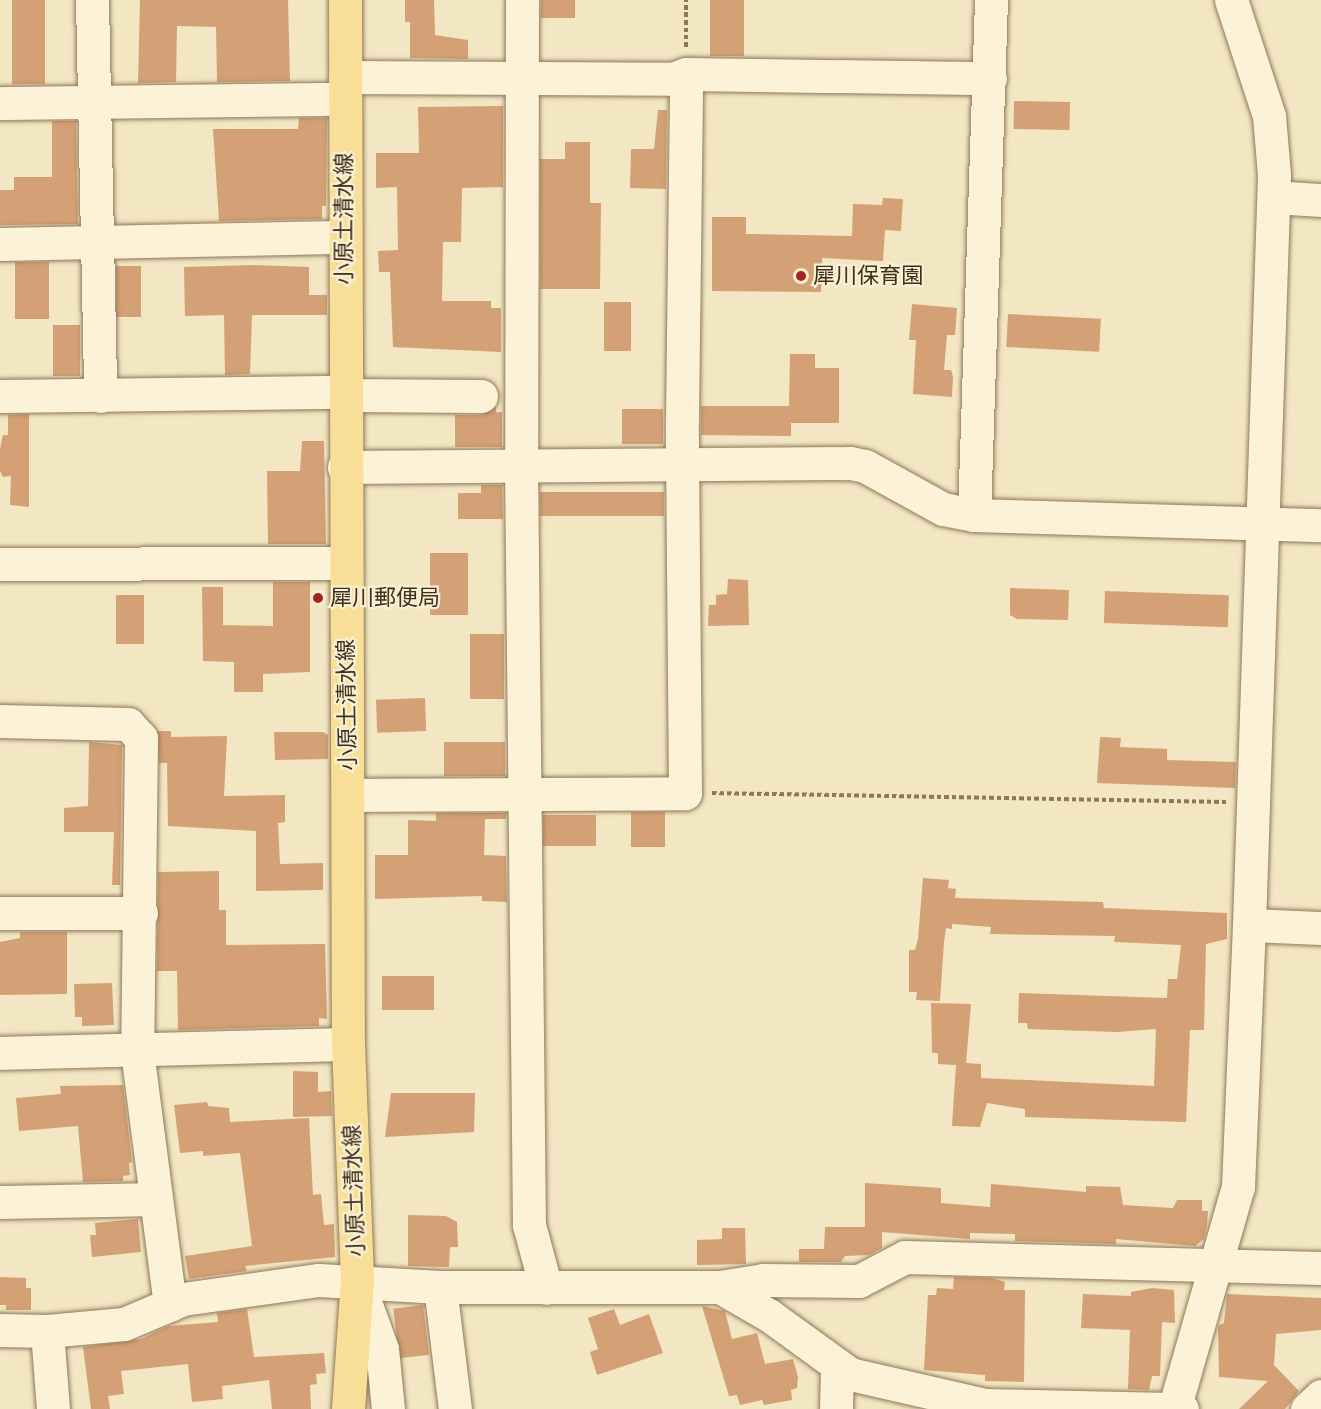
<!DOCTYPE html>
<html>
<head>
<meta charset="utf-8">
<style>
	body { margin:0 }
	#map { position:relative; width:1321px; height:1409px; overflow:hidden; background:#f2e6c3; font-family:"Zilla Slab","Noto Sans JP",serif }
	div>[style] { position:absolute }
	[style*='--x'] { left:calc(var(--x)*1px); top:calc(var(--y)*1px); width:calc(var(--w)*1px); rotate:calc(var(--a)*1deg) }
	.building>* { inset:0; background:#d4a075; transform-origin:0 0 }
	.path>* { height:4px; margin-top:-2px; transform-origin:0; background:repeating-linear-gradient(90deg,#8f7757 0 4.5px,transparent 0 7.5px) }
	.roads { filter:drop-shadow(0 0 2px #8f7757) drop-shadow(0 0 2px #8f7757) }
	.minor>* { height:33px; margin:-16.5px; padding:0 16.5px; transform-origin:16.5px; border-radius:16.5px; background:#fcf2d7 }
	.major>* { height:33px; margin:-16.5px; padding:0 16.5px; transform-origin:16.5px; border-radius:16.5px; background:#f9de97 }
	.dots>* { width:16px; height:16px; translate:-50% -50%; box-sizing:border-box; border:3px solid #f9efd3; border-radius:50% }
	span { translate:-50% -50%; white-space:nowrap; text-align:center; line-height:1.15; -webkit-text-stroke:4.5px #f9efd3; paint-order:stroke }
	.street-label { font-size:22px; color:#3d2e1d }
	.poi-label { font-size:22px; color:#3d2e1d }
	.left { translate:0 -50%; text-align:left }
</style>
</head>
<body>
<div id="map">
	<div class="building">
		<i style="left:12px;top:0;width:33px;height:84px"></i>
		<i style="clip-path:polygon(140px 0,288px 0,290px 81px,217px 82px,216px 27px,177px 26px,176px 82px,138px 83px)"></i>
		<i style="clip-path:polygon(405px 0,434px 0,435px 35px,468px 40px,468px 59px,410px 58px,410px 22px,405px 22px)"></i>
		<i style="left:541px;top:0;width:34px;height:18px"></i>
		<i style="left:710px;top:0;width:34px;height:56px"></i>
		<i style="left:1014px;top:101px;width:56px;height:28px;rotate:1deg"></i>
		<i style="clip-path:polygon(503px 106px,503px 187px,462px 188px,461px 242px,443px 242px,442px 301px,491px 301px,491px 308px,501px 308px,501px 352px,393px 347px,390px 272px,379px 272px,378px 251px,398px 250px,397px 187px,376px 188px,376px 153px,419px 153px,418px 107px)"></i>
		<i style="clip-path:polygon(658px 110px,667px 110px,666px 189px,630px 188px,631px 149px,654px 149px)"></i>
		<i style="clip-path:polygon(299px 118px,327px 118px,326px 206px,322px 206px,322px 219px,219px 221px,213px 129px,298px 129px)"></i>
		<i style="clip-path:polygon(52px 121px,76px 121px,78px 224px,0 225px,0 190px,14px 190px,14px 177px,52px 177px)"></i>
		<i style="clip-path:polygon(565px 142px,590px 142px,590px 203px,601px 203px,600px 289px,540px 289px,540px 159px,565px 159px)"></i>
		<i style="clip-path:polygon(883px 198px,903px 199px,901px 231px,885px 230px,883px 261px,822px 258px,821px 292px,712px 291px,712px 217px,746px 217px,746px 234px,852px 236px,853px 204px,882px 205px)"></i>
		<i style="left:15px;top:262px;width:34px;height:57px"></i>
		<i style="clip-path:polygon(252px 265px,309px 267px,309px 295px,327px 295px,327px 315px,252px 315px,250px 374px,225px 375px,224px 315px,185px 316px,184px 267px)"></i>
		<i style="left:116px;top:266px;width:25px;height:51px"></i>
		<i style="left:604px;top:302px;width:27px;height:49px"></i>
		<i style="clip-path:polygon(912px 304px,957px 308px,955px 335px,947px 335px,944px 370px,951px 370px,953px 377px,952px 397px,913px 394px,916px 340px,909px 340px)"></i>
		<i style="left:1008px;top:314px;width:93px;height:33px;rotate:3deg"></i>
		<i style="left:53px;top:325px;width:27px;height:51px"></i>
		<i style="clip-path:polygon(790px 354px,815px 354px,815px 368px,839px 368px,839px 423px,791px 423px,791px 436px,701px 435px,701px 406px,789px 406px)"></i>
		<i style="clip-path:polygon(496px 407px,496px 412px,502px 412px,502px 447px,455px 447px,455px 415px,481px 415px)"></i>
		<i style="left:622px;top:409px;width:41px;height:35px"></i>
		<i style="clip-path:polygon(29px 414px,29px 507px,10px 505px,11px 476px,3px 477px,0 471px,0 449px,3px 435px,8px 435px,8px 415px)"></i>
		<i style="clip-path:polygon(302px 441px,324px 441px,326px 544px,268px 544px,267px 471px,300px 471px)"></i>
		<i style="clip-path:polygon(481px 485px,502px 485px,503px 519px,458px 519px,458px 493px,481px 493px)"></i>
		<i style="left:664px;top:492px;width:24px;height:124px;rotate:90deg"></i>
		<i style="left:430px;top:553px;width:38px;height:62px"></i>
		<i style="clip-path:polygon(728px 579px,748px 580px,749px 625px,708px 626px,709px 605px,716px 605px,716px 595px,727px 594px)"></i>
		<i style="clip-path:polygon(273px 582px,310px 582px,310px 672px,263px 674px,263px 692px,234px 692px,234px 662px,203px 661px,202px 587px,223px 587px,223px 625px,273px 626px)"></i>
		<i style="clip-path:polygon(1010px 588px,1069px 590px,1068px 620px,1017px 619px,1010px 615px)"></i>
		<i style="left:1105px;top:591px;width:124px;height:32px;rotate:2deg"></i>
		<i style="left:116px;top:595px;width:28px;height:49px"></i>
		<i style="left:470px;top:634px;width:34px;height:65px"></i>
		<i style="left:425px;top:698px;width:33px;height:49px;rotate:88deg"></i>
		<i style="clip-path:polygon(157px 731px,171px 731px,171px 737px,227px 736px,224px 796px,285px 795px,285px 822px,278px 823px,280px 864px,323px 863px,323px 890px,256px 891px,256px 831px,168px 826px,167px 763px,159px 763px)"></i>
		<i style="clip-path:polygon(274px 732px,323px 732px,328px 735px,328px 759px,275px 760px)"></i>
		<i style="clip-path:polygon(1100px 737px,1121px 738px,1120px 747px,1167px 749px,1167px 760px,1236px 762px,1235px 788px,1097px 783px)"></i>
		<i style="clip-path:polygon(89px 742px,122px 745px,120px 885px,112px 885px,114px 832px,64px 832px,64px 808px,88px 806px)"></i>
		<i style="left:444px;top:742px;width:61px;height:34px"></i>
		<i style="left:665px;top:812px;width:35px;height:34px;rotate:90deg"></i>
		<i style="clip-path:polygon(436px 813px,506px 813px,506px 819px,485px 819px,484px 855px,506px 856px,507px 902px,482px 901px,482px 896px,375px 899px,375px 855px,408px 855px,408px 820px,436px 821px)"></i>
		<i style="left:596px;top:815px;width:31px;height:53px;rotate:90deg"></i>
		<i style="clip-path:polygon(219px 871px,219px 910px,226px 910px,226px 945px,325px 944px,327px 1019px,319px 1018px,319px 1026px,178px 1030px,177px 971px,157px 971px,158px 872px)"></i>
		<i style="clip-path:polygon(923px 878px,949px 880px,948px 888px,956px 889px,955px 898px,1103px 902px,1104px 908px,1227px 913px,1227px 939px,1206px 944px,1204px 1030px,1190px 1030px,1186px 1122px,1025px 1117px,1025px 1109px,987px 1103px,980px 1127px,952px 1126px,956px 1065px,938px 1064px,938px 1053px,932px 1053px,931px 1003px,971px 1004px,966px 1063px,981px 1064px,981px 1078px,1154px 1086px,1156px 1029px,1117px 1032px,1028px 1029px,1027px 1023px,1018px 1023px,1019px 993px,1167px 998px,1168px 979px,1177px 979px,1181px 945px,1114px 942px,1115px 936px,990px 934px,991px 927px,952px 924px,952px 929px,946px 928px,944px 942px,940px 1001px,916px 1000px,917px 992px,909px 992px,909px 950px,915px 950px,918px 939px)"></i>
		<i style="clip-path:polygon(20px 932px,67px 932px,67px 994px,0 995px,0 942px,20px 938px)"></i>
		<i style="left:382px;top:976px;width:52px;height:34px"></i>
		<i style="clip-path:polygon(112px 983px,114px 1025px,82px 1026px,82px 1017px,75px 1017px,74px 984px)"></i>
		<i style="clip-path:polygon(293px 1071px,318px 1072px,318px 1092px,331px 1091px,332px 1116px,293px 1117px)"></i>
		<i style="clip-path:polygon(123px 1085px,132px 1162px,129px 1163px,130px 1175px,123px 1176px,123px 1181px,83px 1182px,78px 1126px,19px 1131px,16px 1098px,61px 1094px,60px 1086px)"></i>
		<i style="clip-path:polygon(391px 1093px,475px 1093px,474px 1132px,385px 1137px)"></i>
		<i style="clip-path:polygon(207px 1102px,208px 1106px,229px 1108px,230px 1122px,309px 1118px,313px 1195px,321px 1194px,324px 1225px,334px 1224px,335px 1257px,245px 1266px,247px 1271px,189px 1279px,185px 1256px,252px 1246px,240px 1153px,203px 1156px,203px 1151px,180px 1153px,174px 1105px)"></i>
		<i style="clip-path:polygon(865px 1183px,941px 1188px,941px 1203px,990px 1207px,991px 1184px,1086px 1192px,1086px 1186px,1120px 1187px,1123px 1205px,1173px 1208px,1177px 1200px,1202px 1200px,1202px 1211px,1208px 1211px,1207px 1225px,1204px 1239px,1195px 1246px,1116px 1239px,1116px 1244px,1015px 1241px,1015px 1234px,970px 1233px,970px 1239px,882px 1232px,882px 1248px,869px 1255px,845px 1256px,841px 1262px,799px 1262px,799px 1249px,824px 1249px,825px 1227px,865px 1227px)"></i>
		<i style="clip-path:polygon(408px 1215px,446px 1216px,457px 1222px,458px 1247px,450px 1247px,449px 1267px,408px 1266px)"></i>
		<i style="clip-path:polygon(138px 1219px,141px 1252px,92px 1257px,90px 1235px,96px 1235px,95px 1223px)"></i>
		<i style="clip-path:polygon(722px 1228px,745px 1228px,746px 1264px,697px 1265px,697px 1240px,722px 1239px)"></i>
		<i style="clip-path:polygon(0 1277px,26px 1278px,26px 1288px,31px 1288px,31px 1310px,6px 1310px,6px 1305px,0 1305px)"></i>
		<i style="clip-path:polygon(954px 1277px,992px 1278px,1005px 1282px,1004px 1290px,1025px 1290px,1024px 1382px,985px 1381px,985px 1375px,924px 1370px,928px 1295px,936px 1295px,937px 1288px,953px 1289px)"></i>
		<i style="clip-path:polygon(1152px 1288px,1174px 1290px,1175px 1323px,1162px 1322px,1160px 1376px,1152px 1376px,1149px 1390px,1128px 1389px,1130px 1330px,1081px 1328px,1083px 1294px,1131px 1296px,1131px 1292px)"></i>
		<i style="clip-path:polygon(1227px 1294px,1321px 1298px,1321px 1330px,1276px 1334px,1274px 1365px,1299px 1391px,1285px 1409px,1239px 1409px,1268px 1381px,1219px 1377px,1218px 1326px,1224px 1323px)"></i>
		<i style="left:423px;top:1305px;width:50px;height:30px;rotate:83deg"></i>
		<i style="clip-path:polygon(702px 1306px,725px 1311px,732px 1339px,757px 1333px,765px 1364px,793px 1359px,798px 1377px,797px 1388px,791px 1390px,792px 1400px,764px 1405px,762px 1400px,740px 1405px,737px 1395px,729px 1396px)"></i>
		<i style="clip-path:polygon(247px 1309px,254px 1357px,324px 1353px,326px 1373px,316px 1374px,317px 1384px,310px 1385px,311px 1409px,272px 1409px,269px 1380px,222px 1386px,223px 1399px,192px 1402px,188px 1364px,121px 1371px,124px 1394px,108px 1396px,110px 1409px,91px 1409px,83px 1347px,141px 1339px,168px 1326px,218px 1322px,217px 1313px)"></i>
		<i style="clip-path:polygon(614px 1309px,620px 1325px,649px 1314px,663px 1353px,597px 1375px,590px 1352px,598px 1349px,588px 1318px)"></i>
	</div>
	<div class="path">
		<i style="--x:686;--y:47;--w:47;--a:-90"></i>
		<i style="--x:712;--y:793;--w:514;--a:1"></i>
	</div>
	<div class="roads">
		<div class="minor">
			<i style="--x:92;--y:0;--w:396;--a:88.8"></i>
			<i style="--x:522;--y:0;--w:464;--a:90.1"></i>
			<i style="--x:521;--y:464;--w:761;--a:89.4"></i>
			<i style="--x:529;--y:1225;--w:65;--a:74.9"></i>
			<i style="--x:345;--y:77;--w:328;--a:0.3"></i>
			<i style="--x:673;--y:79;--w:14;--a:-21"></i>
			<i style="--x:686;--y:74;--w:304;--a:0.8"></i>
			<i style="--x:0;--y:103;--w:344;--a:-0.7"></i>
			<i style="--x:1274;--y:197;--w:47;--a:3.7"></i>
			<i style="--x:0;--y:244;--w:343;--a:-1.2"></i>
			<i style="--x:344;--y:395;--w:137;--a:0.4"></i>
			<i style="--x:0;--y:396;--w:344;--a:-0.7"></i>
			<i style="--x:344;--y:467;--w:506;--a:-0.45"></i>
			<i style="--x:850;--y:463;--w:15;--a:11"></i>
			<i style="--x:865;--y:466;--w:89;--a:28.9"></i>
			<i style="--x:943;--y:509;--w:32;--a:11"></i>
			<i style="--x:974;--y:515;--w:347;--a:1.7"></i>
			<i style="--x:974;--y:515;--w:515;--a:-88.11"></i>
			<i style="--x:0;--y:564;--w:345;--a:-0.2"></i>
			<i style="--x:0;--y:721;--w:128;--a:1.3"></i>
			<i style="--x:128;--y:724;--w:19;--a:47"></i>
			<i style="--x:141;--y:738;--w:313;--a:90.7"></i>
			<i style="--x:137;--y:1051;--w:256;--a:82.6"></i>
			<i style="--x:349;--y:795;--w:336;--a:-0.3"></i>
			<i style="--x:685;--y:793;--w:374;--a:-90.5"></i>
			<i style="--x:682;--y:419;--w:345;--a:-89.3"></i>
			<i style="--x:0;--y:913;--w:141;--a:0"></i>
			<i style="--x:1249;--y:925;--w:72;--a:2.4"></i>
			<i style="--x:0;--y:1053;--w:348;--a:-1.5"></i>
			<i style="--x:0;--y:1202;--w:156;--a:-1.1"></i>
			<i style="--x:357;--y:1280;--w:73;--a:70.1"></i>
			<i style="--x:382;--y:1349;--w:60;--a:84.3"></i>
			<i style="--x:440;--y:1287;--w:123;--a:83"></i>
			<i style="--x:720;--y:1287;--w:58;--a:30.1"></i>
			<i style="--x:770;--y:1316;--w:99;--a:35.9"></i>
			<i style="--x:850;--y:1374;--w:139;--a:12.9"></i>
			<i style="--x:985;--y:1405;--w:197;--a:1.2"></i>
			<i style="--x:0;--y:1330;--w:47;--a:1.2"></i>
			<i style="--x:47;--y:1331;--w:77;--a:-5.2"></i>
			<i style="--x:124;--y:1324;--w:64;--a:-23"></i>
			<i style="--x:183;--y:1299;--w:137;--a:-8"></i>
			<i style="--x:319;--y:1280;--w:121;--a:3.3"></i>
			<i style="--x:440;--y:1287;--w:280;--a:0"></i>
			<i style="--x:720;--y:1287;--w:44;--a:-9.2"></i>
			<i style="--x:763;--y:1280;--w:96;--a:0.6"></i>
			<i style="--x:859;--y:1281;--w:52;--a:-27.6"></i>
			<i style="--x:905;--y:1257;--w:416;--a:1.5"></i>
			<i style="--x:47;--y:1331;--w:78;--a:85.6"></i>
			<i style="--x:1175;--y:1406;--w:228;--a:-74"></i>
			<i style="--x:1238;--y:1187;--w:262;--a:-87.6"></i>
			<i style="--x:1249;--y:925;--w:750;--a:-88.09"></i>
			<i style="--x:1274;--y:175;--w:59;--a:-94.8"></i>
			<i style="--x:1269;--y:116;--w:122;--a:-108.1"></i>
			<i style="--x:836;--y:1409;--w:41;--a:-88.6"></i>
			<i style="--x:1307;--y:1409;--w:19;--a:-43"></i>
		</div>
		<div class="major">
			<i style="--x:345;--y:0;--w:1044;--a:89.84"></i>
			<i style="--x:348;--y:1044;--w:236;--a:87.8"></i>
			<i style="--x:357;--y:1280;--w:129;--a:94"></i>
		</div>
	</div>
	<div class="dots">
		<i style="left:801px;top:276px;background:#a42421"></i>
		<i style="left:318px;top:598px;background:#a42421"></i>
	</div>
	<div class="street-label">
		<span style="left:344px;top:219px;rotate:-90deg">小原土清水線</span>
		<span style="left:347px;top:705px;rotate:-91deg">小原土清水線</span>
		<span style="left:354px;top:1191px;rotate:-92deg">小原土清水線</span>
	</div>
	<div class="poi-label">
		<span class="left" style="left:813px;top:276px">犀川保育園</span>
		<span class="left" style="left:330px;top:598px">犀川郵便局</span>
	</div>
</div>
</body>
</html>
